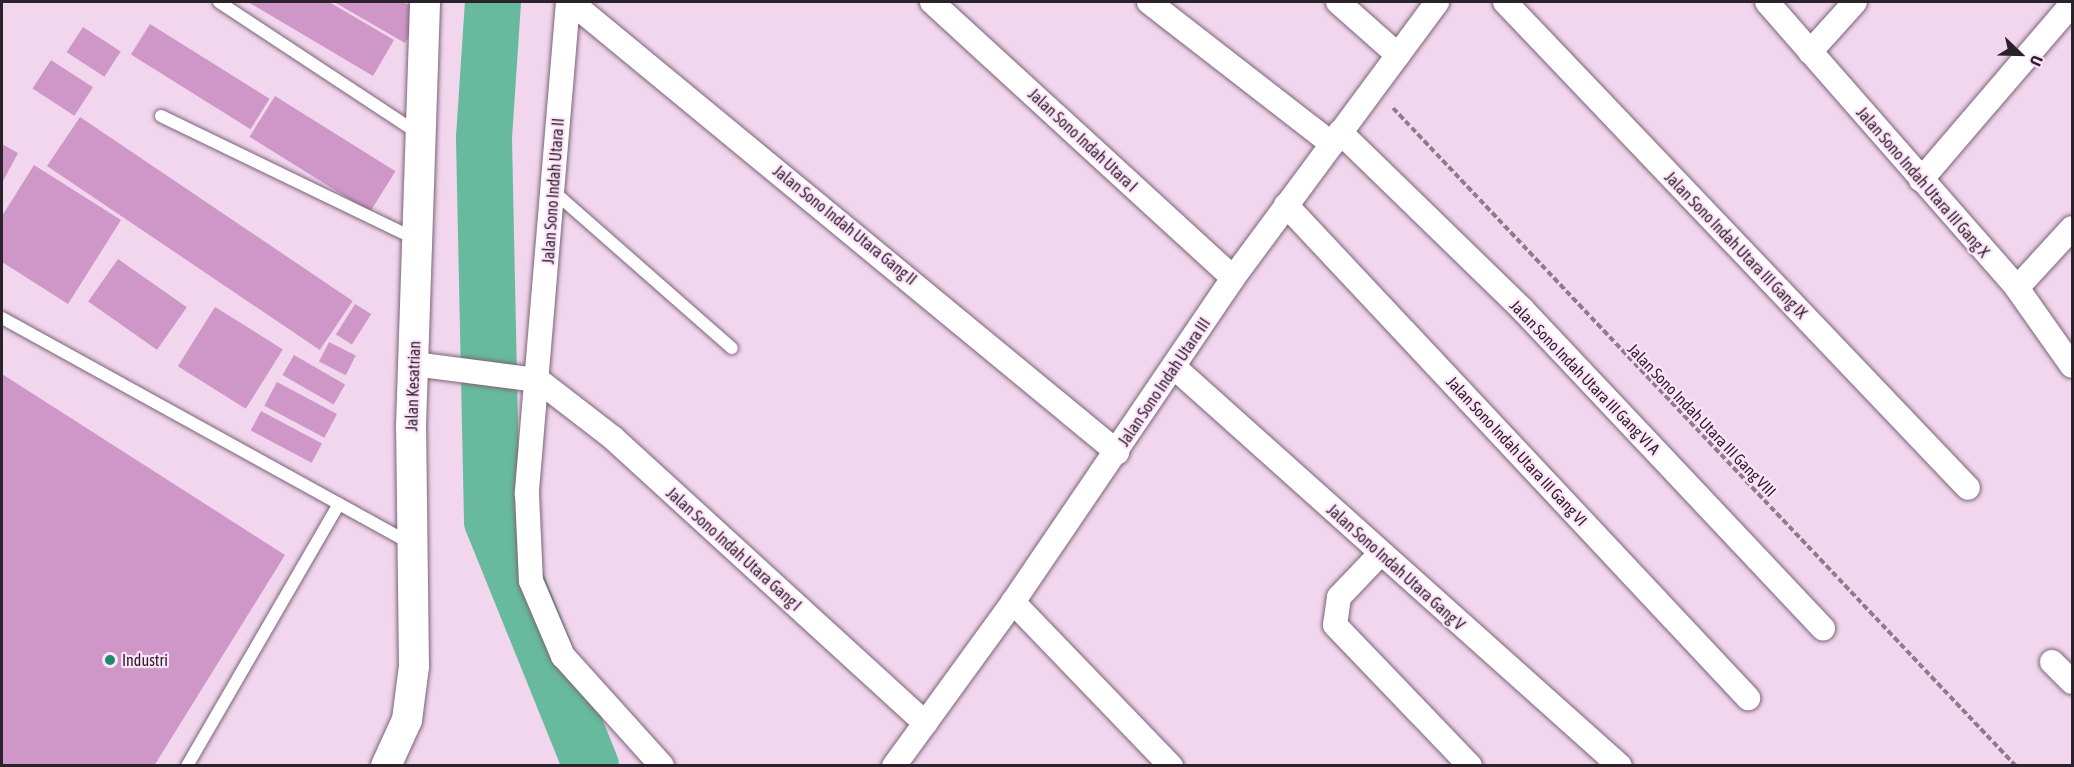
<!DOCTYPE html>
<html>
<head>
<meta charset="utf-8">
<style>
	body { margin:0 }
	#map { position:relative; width:2074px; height:767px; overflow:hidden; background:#f1d6ed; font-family:"Asap Condensed",sans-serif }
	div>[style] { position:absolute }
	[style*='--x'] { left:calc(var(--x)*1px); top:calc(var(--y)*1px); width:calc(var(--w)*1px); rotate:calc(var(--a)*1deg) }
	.river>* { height:56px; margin:-28px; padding:0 28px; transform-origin:28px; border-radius:28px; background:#67ba9d }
	.building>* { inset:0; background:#cf97c8; transform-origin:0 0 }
	.path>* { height:4px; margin-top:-2px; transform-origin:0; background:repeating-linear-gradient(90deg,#8e7c8c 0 6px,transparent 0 9px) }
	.roads { filter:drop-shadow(0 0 2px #7b6377) drop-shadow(0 0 2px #7b6377) }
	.service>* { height:12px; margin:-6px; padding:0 6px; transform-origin:6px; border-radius:6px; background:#fff }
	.minor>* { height:24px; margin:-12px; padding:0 12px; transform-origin:12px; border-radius:12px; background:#fff }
	.tertiary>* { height:30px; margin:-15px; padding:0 15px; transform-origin:15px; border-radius:15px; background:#fff }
	.dots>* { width:16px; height:16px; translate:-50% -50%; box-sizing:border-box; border:3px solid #fee3fa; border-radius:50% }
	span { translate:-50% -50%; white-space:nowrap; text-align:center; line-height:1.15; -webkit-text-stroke:4.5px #fee3fa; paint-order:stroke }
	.street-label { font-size:16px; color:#2c222b }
	.poi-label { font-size:16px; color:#2c222b }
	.left { translate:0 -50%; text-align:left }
	.frame { position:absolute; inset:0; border:3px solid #2c222b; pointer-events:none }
	.north { position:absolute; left:1990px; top:24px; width:60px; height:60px; -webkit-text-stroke:4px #fee3fa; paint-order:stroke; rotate:113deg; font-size:16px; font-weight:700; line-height:24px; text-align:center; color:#2c222b }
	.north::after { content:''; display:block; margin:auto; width:21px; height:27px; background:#2c222b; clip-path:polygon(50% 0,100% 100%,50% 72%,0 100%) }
</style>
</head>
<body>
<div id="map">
	<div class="river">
		<i style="--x:493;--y:2;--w:137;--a:93.8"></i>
		<i style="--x:484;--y:139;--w:382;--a:88.8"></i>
		<i style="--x:492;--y:521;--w:264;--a:68"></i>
	</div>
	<div class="building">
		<i style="clip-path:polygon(248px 2px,329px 2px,394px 40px,373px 76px)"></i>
		<i style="clip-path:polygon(334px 2px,403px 2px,423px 13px,405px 43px)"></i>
		<i style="left:150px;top:24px;width:141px;height:36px;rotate:32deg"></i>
		<i style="left:83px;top:27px;width:45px;height:30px;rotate:33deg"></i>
		<i style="left:51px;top:60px;width:50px;height:34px;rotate:33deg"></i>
		<i style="left:275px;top:96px;width:142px;height:48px;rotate:32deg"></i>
		<i style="left:80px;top:117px;width:329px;height:59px;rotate:34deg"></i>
		<i style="clip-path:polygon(2px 144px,18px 153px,2px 183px)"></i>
		<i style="clip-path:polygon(34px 165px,121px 220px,68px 304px,2px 262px,2px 216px)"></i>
		<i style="left:118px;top:259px;width:84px;height:52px;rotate:35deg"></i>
		<i style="left:355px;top:304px;width:19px;height:36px;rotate:32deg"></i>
		<i style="left:215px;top:307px;width:80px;height:70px;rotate:32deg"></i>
		<i style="left:329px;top:342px;width:30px;height:22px;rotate:27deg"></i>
		<i style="left:294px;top:355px;width:59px;height:23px;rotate:30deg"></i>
		<i style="clip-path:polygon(2px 374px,285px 555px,154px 766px,2px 766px)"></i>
		<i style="left:277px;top:382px;width:68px;height:27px;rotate:28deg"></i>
		<i style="left:261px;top:411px;width:69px;height:22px;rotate:28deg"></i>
	</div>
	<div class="path">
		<i style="--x:1393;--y:108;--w:906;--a:46.57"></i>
	</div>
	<div class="roads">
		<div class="service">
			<i style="--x:219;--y:2;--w:238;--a:33.4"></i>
			<i style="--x:161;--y:116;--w:284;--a:25.8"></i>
			<i style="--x:553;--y:191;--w:238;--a:41.3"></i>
			<i style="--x:2;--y:318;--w:466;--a:28.9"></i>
			<i style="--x:187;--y:766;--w:303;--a:-59.9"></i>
		</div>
		<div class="minor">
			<i style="--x:568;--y:2;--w:494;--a:94.8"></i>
			<i style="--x:527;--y:494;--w:87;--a:87.4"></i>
			<i style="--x:531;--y:581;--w:82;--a:66.9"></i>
			<i style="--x:563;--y:656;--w:148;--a:48"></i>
			<i style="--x:571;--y:2;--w:708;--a:39.49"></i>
			<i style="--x:932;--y:2;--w:408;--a:42.5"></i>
			<i style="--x:1149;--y:2;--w:232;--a:37.8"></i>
			<i style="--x:1338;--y:2;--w:80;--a:41.5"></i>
			<i style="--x:1505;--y:2;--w:671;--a:46.39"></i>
			<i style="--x:1767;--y:2;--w:380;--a:48.8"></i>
			<i style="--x:2017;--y:288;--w:95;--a:54.8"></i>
			<i style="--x:1810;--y:52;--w:67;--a:-48"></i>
			<i style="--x:1340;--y:132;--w:254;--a:44.2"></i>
			<i style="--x:1522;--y:309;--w:439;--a:46.7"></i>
			<i style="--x:1921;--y:180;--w:232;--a:-49.4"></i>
			<i style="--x:1286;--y:205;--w:676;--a:46.86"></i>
			<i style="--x:2017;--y:288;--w:81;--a:-47.5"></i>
			<i style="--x:414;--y:364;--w:125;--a:7.4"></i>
			<i style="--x:1174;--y:367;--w:598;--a:41.82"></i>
			<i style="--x:538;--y:380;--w:95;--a:37.7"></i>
			<i style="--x:613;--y:438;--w:423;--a:42.4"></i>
			<i style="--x:1380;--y:554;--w:59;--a:133.6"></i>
			<i style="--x:1339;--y:597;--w:28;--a:98"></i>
			<i style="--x:1335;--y:625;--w:195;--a:46.2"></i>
			<i style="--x:1013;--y:602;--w:228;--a:46.1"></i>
			<i style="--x:2052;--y:662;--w:28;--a:45"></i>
			<i style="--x:894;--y:766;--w:203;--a:-54"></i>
			<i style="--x:1013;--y:602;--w:392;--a:-55.8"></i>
			<i style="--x:1233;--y:278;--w:343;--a:-53.5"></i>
		</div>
		<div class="tertiary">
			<i style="--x:386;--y:766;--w:51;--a:-65.5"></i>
			<i style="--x:407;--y:720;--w:54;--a:-82.6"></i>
			<i style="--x:414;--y:666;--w:240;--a:-90.7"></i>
			<i style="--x:411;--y:426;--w:424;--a:-88.1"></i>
		</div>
	</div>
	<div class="dots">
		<i style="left:110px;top:660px;background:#1a8b6c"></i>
	</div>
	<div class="street-label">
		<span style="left:1083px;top:140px;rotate:43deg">Jalan Sono Indah Utara I</span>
		<span style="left:1923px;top:182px;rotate:49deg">Jalan Sono Indah Utara III Gang X</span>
		<span style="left:553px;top:191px;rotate:-86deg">Jalan Sono Indah Utara II</span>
		<span style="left:845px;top:225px;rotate:39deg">Jalan Sono Indah Utara Gang II</span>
		<span style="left:1736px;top:245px;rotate:46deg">Jalan Sono Indah Utara III Gang IX</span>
		<span style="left:1585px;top:377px;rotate:46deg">Jalan Sono Indah Utara III Gang VI A</span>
		<span style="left:1164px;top:382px;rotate:-56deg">Jalan Sono Indah Utara III</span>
		<span style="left:413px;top:386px;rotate:-88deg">Jalan Kesatrian</span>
		<span style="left:1702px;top:420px;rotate:46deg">Jalan Sono Indah Utara III Gang VIII</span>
		<span style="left:1517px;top:451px;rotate:47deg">Jalan Sono Indah Utara III Gang VI</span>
		<span style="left:734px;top:549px;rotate:42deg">Jalan Sono Indah Utara Gang I</span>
		<span style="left:1396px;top:567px;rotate:42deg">Jalan Sono Indah Utara Gang V</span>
	</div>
	<div class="poi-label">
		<span class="left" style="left:122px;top:660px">Industri</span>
	</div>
	<div class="frame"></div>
	<div class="north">U</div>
</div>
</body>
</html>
